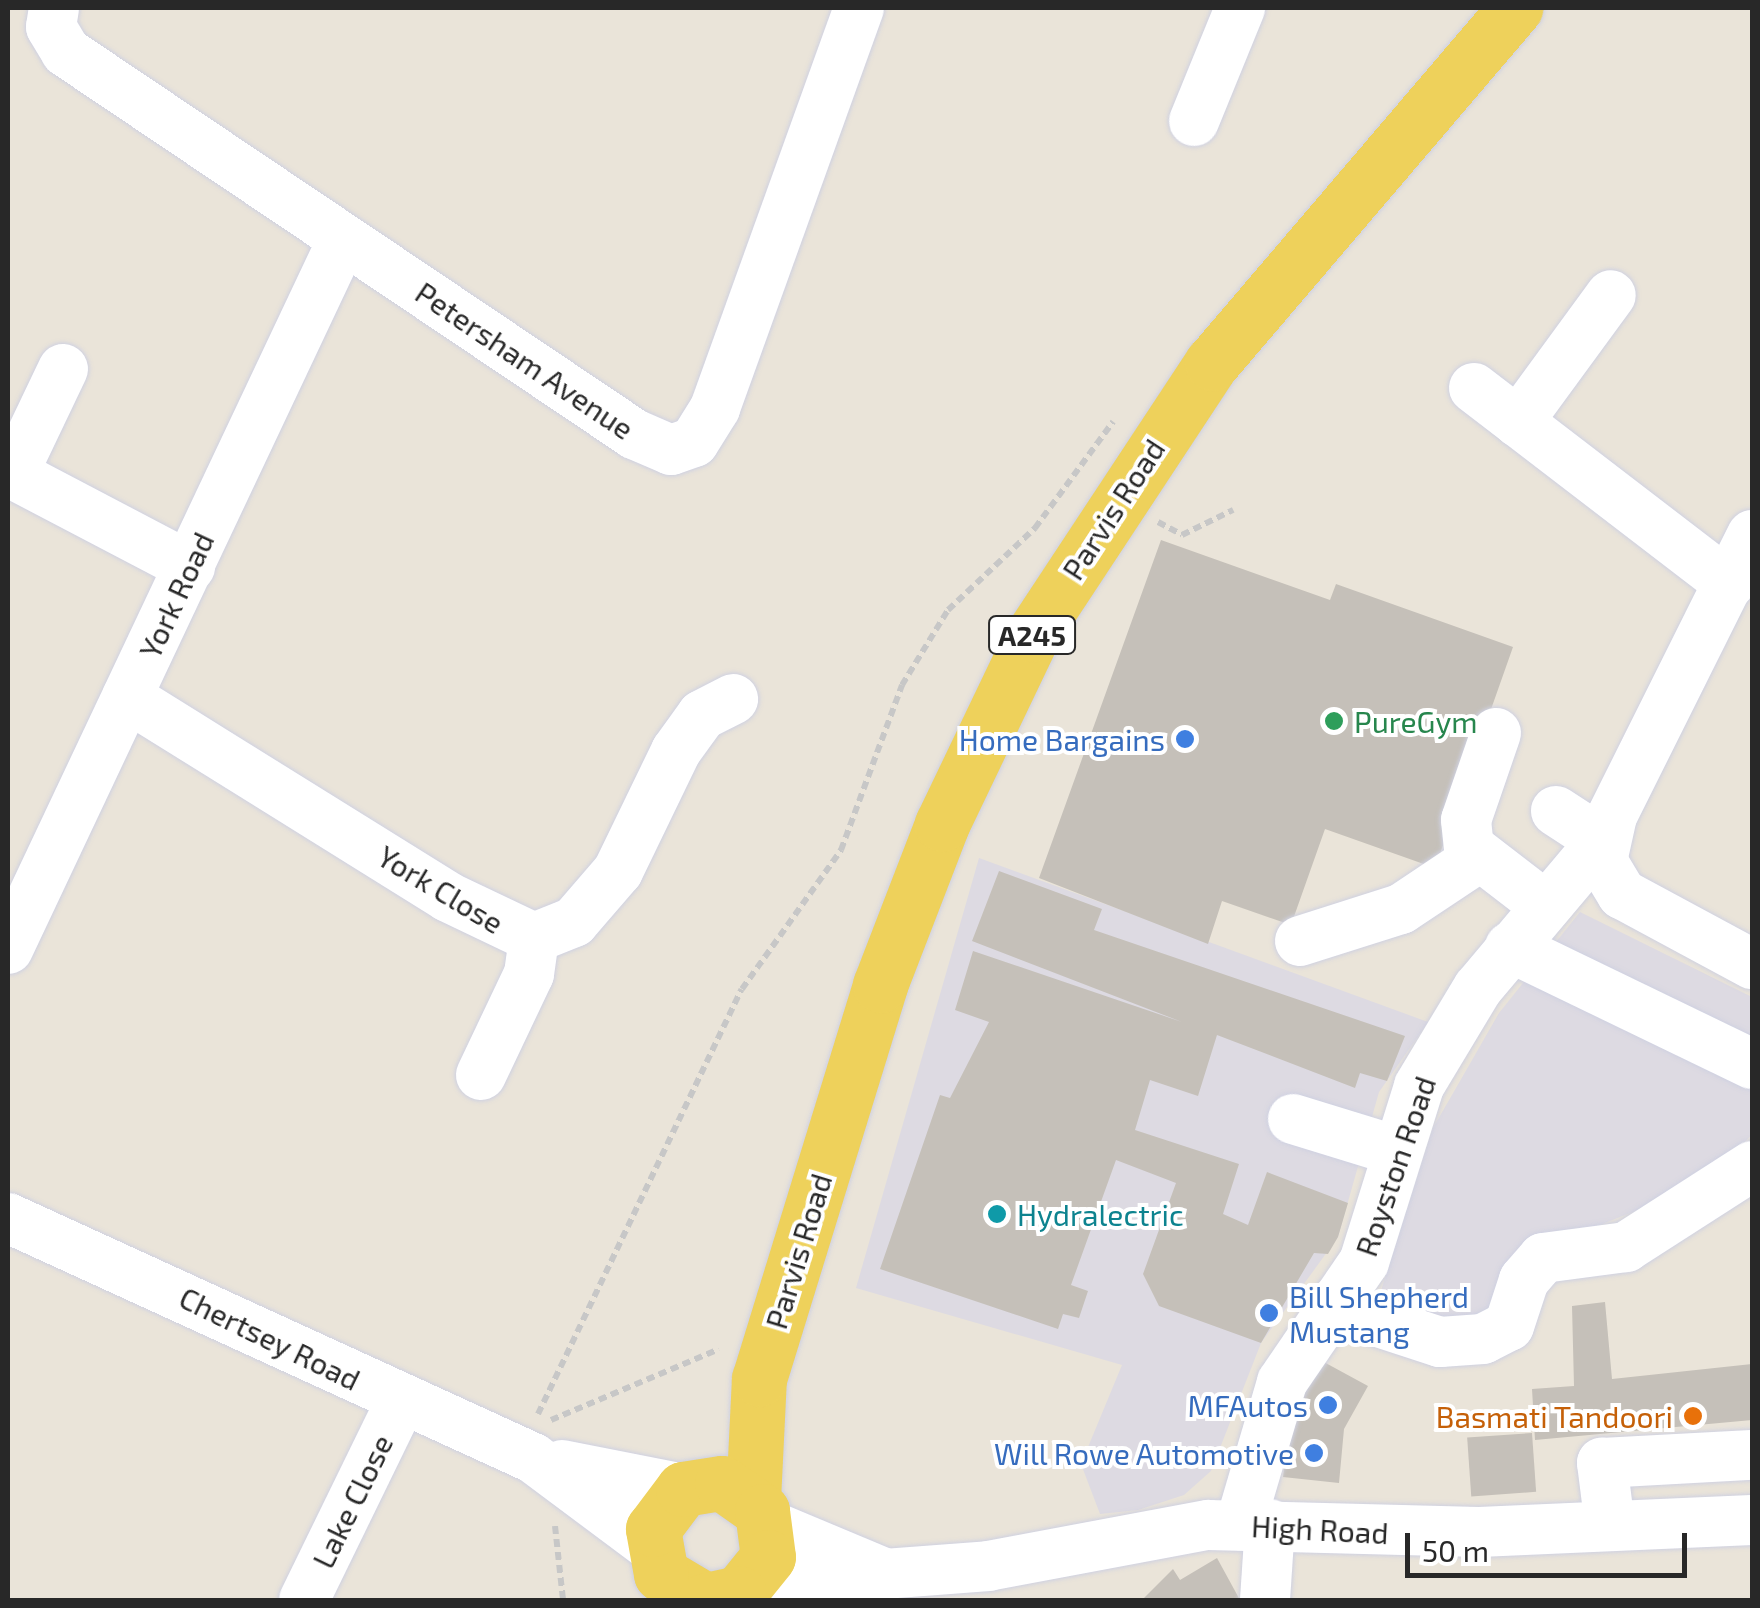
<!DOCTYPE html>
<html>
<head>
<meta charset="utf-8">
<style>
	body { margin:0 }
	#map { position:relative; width:1760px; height:1608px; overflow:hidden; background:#eae4d9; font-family:"Exo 2",sans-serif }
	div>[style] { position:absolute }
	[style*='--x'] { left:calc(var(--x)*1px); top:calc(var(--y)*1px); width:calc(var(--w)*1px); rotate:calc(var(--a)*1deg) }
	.industrial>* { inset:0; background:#dddae2 }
	.building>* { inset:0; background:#c5c0b9; transform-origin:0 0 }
	.path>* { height:6px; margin-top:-3px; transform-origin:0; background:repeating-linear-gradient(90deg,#c7c7c7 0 8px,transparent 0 13px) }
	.roads { filter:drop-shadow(0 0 2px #cfd1e1) drop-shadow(0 0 2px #cfd1e1) }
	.minor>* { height:50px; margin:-25px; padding:0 25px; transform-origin:25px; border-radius:25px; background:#fff }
	.major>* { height:55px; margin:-27.5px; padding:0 27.5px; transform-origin:27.5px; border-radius:27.5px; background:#eed15b }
	.dots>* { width:28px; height:28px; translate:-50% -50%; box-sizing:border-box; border:5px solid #fff; border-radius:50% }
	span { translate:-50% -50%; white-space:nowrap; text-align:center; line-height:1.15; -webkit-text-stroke:8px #fff; paint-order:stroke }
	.shield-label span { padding:2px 8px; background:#fff; border:2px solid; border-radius:8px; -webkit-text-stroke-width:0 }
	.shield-label { font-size:28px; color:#282828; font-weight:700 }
	.street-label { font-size:30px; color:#282828 }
	.leisure-label { font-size:30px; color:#27864d }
	.left { translate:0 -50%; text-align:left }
	.shop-label { font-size:30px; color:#366cbe }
	.right { translate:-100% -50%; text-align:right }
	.culture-label { font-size:30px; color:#0d838f }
	.food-label { font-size:30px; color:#c56008 }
	.frame { position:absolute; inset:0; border:10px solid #282828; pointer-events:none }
	.scale { position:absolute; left:1405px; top:1533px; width:282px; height:45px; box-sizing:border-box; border:5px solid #282828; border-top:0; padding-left:12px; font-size:30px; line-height:35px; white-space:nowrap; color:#282828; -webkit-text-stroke:8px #fff; paint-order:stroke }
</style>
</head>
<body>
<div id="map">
	<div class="industrial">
		<i style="clip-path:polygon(979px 858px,1428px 1022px,1379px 1092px,1338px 1237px,1261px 1343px,1211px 1471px,1184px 1495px,1138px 1510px,1100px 1514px,1081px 1464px,1122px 1365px,856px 1288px)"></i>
		<i style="clip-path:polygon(1580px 912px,1752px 997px,1752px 1135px,1693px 1188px,1562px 1240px,1487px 1318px,1443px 1322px,1378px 1300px,1433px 1128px,1499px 1013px)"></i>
	</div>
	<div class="building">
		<i style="clip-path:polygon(1161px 540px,1330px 600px,1336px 584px,1513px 647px,1435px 868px,1325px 829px,1291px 925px,1222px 901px,1208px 944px,1039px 878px)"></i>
		<i style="clip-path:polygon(999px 871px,1102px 909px,1094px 930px,1405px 1036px,1387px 1081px,1360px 1073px,1355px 1088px,1217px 1035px,1198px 1096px,1150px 1080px,1135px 1130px,1239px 1164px,1223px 1214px,1248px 1225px,1267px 1172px,1348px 1203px,1338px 1237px,1328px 1254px,1314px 1253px,1261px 1343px,1159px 1306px,1143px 1274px,1176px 1183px,1116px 1160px,1071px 1285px,1088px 1291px,1079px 1318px,1063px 1314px,1058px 1329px,880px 1269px,940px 1095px,950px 1098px,989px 1022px,955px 1010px,973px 951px,1182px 1022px,972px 941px)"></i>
		<i style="clip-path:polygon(1605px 1302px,1612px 1379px,1752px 1364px,1752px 1420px,1535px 1440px,1532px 1389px,1574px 1386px,1572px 1306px)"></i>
		<i style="clip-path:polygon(1322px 1361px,1368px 1386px,1344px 1429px,1339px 1483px,1283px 1477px,1289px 1423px)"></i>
		<i style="left:1532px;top:1433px;width:59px;height:65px;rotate:86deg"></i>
		<i style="clip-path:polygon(1217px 1558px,1240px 1600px,1142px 1600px,1173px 1569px,1180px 1580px)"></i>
	</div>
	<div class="path">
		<i style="--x:1158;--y:522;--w:27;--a:28"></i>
		<i style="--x:1182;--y:535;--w:57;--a:-26.1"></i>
		<i style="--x:538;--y:1414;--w:471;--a:-64.4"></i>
		<i style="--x:742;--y:989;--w:171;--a:-54.5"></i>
		<i style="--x:841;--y:850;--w:176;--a:-69.7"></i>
		<i style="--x:902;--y:685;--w:88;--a:-58.5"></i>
		<i style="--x:948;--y:610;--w:120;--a:-43.3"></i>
		<i style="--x:1035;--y:528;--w:132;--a:-53.7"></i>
		<i style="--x:551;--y:1420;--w:182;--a:-22.9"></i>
		<i style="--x:555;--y:1526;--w:74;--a:83.8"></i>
	</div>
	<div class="roads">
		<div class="minor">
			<i style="--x:54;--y:8;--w:19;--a:99"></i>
			<i style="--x:51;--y:27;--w:29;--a:59"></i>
			<i style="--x:66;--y:52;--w:685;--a:33.92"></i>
			<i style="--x:634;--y:434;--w:40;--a:23.4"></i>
			<i style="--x:671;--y:450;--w:24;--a:-19"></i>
			<i style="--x:694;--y:442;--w:40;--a:-58"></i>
			<i style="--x:715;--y:408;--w:425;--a:-70.2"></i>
			<i style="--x:1194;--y:121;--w:122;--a:-67.8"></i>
			<i style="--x:63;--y:369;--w:116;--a:115.5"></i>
			<i style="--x:13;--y:474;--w:200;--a:27.7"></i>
			<i style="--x:1474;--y:388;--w:322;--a:37.5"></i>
			<i style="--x:1518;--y:422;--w:157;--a:-53.8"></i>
			<i style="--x:1752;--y:535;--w:314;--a:116.5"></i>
			<i style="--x:1612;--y:816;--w:46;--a:102.5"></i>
			<i style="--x:1602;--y:861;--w:39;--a:59"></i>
			<i style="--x:1622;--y:894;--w:148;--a:28.3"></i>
			<i style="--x:127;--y:697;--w:378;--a:31.9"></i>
			<i style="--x:448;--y:897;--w:95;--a:25.5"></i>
			<i style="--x:534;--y:938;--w:43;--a:-21.8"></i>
			<i style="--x:574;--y:922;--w:67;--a:-49.2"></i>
			<i style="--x:618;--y:871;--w:133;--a:-64.2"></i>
			<i style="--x:676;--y:751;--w:44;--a:-54.2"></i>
			<i style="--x:702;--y:715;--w:35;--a:-27"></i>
			<i style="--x:1496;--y:733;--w:92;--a:109"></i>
			<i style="--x:1466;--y:820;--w:27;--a:84"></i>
			<i style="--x:1469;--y:847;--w:93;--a:37.6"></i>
			<i style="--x:1300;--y:941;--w:106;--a:-17.6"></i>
			<i style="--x:1401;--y:909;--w:94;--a:-33.7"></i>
			<i style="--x:1510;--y:947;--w:269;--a:25.8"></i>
			<i style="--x:8;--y:949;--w:785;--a:-64.74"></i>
			<i style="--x:481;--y:1075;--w:112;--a:-64.6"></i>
			<i style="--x:529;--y:974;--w:36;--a:-82"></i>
			<i style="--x:1293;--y:1119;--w:109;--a:17.1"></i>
			<i style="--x:8;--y:1218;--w:577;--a:24.57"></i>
			<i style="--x:533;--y:1458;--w:147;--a:36.7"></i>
			<i style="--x:1339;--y:1298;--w:34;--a:37"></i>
			<i style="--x:1366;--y:1318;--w:78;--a:18"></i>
			<i style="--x:1440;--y:1342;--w:43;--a:-4"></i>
			<i style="--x:1483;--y:1339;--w:29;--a:-27"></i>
			<i style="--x:1509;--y:1326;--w:48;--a:-71.9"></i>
			<i style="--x:1524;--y:1280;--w:29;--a:-49"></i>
			<i style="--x:1543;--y:1258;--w:84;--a:-7.5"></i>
			<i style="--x:1626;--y:1247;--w:150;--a:-32.7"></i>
			<i style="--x:562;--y:1465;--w:123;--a:11.2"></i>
			<i style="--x:767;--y:1524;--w:125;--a:22.7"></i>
			<i style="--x:1240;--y:1525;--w:149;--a:-73.6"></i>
			<i style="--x:1282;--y:1382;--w:145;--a:-55.7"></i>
			<i style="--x:1364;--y:1262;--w:184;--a:-72.6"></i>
			<i style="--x:1419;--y:1086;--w:114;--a:-59"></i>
			<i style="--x:1478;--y:988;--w:192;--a:-49.9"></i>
			<i style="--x:1602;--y:841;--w:55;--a:-146.9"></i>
			<i style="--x:1610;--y:1526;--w:64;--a:-97.2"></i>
			<i style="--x:1602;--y:1463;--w:150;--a:-3.1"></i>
			<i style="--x:751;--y:1584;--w:238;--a:-4.3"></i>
			<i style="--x:988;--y:1566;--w:224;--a:-10.6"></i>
			<i style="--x:1208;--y:1525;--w:271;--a:1.5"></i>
			<i style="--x:1479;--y:1532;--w:273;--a:-2.5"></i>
			<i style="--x:304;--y:1600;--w:221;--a:-64"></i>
			<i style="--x:1265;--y:1600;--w:76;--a:-86.2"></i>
		</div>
		<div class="major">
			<i style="--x:753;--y:1500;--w:121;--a:-87.2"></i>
			<i style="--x:759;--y:1379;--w:412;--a:-72.9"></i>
			<i style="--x:880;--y:985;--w:173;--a:-68.9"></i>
			<i style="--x:942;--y:824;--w:211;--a:-64.4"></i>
			<i style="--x:1033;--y:634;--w:325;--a:-56.6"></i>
			<i style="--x:1212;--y:363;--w:467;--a:-49.5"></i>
			<i style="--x:705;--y:1600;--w:51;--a:-149.4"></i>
			<i style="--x:661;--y:1574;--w:46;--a:-100.1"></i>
			<i style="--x:653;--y:1529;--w:50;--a:-53.1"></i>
			<i style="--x:683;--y:1489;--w:39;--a:-9"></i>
			<i style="--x:722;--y:1483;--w:49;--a:35"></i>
			<i style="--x:762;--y:1511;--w:46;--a:82.6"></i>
			<i style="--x:768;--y:1557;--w:46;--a:128.9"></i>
			<i style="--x:739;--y:1593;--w:34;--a:168"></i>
		</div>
	</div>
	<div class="dots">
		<i style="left:1334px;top:721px;background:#2e9e5b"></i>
		<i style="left:1185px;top:739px;background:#3f7fe0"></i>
		<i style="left:997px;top:1214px;background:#0f9aa8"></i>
		<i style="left:1269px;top:1313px;background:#3f7fe0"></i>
		<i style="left:1328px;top:1405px;background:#3f7fe0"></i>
		<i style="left:1693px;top:1416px;background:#e8710a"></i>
		<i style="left:1314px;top:1453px;background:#3f7fe0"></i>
	</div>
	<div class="shield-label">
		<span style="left:1032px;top:635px">A245</span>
	</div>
	<div class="street-label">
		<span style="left:525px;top:360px;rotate:34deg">Petersham Avenue</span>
		<span style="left:1113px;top:509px;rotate:-57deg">Parvis Road</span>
		<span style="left:176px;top:595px;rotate:-65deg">York Road</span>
		<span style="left:441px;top:889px;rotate:31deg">York Close</span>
		<span style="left:1395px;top:1166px;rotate:-71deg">Royston Road</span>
		<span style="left:798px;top:1251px;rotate:-73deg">Parvis Road</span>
		<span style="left:270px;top:1338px;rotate:26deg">Chertsey Road</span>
		<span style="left:352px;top:1501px;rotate:-64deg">Lake Close</span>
		<span style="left:1320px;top:1529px;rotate:3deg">High Road</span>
	</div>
	<div class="leisure-label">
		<span class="left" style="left:1354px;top:721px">PureGym</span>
	</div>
	<div class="shop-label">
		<span class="right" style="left:1165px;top:739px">Home Bargains</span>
		<span class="left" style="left:1289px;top:1313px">Bill Shepherd<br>Mustang</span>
		<span class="right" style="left:1308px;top:1405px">MFAutos</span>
		<span class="right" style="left:1294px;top:1453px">Will Rowe Automotive</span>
	</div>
	<div class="culture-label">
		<span class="left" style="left:1017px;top:1214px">Hydralectric</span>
	</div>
	<div class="food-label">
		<span class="right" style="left:1673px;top:1416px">Basmati Tandoori</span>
	</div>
	<div class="frame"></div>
	<div class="scale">50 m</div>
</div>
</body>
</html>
